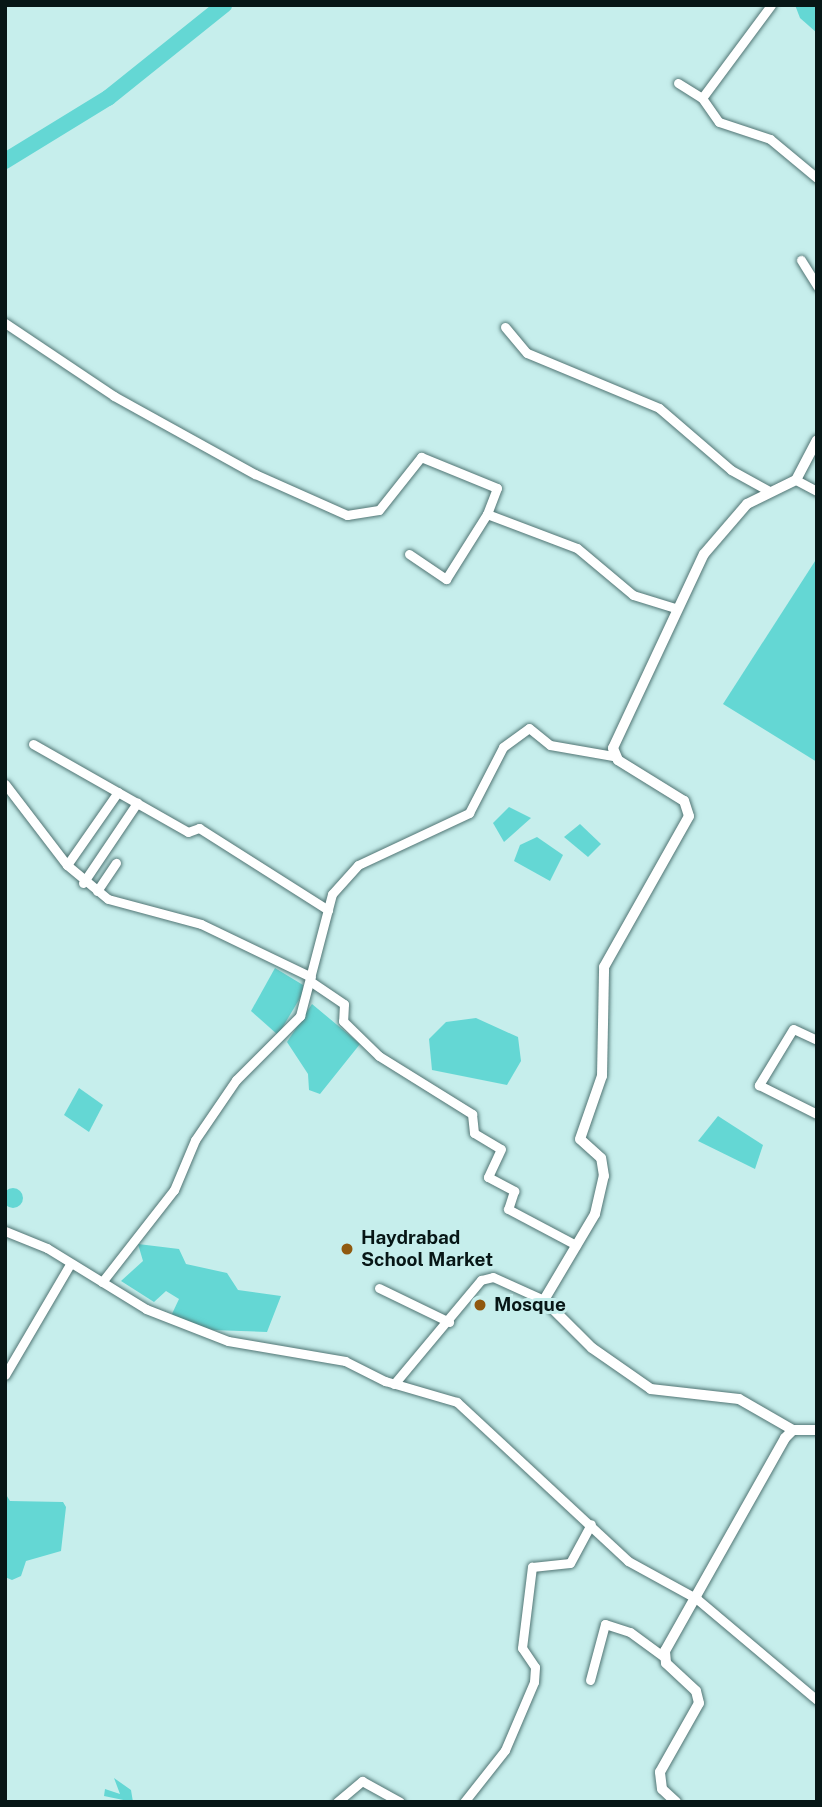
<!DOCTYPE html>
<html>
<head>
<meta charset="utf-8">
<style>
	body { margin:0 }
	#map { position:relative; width:822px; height:1807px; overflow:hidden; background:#c6eeec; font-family:"Public Sans",sans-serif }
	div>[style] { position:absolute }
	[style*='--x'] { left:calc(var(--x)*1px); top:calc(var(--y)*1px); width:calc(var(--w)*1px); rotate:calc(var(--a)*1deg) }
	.water>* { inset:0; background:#64d7d4 }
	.round { border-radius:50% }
	.river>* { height:16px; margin:-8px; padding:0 8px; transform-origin:8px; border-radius:8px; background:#64d7d4 }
	.roads { filter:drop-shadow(0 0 2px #517574) drop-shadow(0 0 2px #517574) }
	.minor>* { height:9px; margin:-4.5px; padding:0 4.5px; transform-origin:4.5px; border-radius:4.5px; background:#fff }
	.tertiary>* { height:10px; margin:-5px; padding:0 5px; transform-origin:5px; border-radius:5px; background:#fff }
	.dots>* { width:19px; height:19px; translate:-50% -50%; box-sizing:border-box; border:4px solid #c6eeec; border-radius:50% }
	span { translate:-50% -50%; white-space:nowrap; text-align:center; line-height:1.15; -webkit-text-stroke:6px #c6eeec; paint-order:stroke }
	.poi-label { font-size:19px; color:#071616; font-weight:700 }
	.left { translate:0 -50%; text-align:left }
	.frame { position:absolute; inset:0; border:7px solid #071616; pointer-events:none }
</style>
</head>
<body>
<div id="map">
	<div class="water">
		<i style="clip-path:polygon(795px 5px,817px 5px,817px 33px,800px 18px)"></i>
		<i style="clip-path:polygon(817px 558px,817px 762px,723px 704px)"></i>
		<i style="clip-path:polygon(509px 807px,531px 818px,504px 842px,493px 823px)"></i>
		<i style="clip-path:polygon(580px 824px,601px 844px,588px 857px,564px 837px)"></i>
		<i style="clip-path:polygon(537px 837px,563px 855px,550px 881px,514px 861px,520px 845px)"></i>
		<i style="clip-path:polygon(275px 968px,303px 985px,303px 993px,278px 1035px,251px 1011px)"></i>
		<i style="clip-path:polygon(312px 1004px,360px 1044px,320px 1094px,309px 1090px,308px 1074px,287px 1042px)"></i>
		<i style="clip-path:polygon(476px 1018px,518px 1037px,521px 1061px,507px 1085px,432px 1070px,429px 1039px,446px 1022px)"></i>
		<i style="clip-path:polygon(79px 1088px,103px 1105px,89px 1132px,64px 1115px)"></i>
		<i style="clip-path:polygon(718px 1116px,763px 1145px,755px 1169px,698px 1141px)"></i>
		<i class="round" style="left:3px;top:1188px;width:20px;height:20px"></i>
		<i style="clip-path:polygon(138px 1244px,179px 1249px,186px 1264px,227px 1273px,238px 1290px,281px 1296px,267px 1332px,212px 1330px,171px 1316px,179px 1299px,166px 1291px,154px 1302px,121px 1281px,143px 1261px)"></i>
		<i style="clip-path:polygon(5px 1493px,10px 1501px,63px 1502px,66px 1507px,61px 1551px,26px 1561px,21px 1576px,12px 1580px,5px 1577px)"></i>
		<i style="clip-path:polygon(114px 1778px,131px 1790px,133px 1802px,104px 1796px,105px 1789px,120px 1794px)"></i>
	</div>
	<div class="river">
		<i style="--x:5;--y:161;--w:121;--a:-31.5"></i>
		<i style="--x:108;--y:98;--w:149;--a:-38.7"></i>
	</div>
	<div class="roads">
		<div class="minor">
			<i style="--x:678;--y:83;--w:28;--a:32"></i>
			<i style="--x:702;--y:98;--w:29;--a:55"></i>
			<i style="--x:719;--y:122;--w:54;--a:18.4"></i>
			<i style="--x:770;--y:139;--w:61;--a:39.7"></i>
			<i style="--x:702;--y:98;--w:116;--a:-53.4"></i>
			<i style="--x:801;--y:260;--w:31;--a:58"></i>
			<i style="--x:5;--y:323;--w:131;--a:33.8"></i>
			<i style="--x:114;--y:396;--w:161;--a:29"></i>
			<i style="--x:255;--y:474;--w:101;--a:24"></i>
			<i style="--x:347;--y:515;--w:32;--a:-9"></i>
			<i style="--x:379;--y:510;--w:68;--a:-51.6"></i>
			<i style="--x:421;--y:457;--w:82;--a:22.2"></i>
			<i style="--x:497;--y:488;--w:28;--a:111"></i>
			<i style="--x:487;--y:514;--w:96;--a:20.7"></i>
			<i style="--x:577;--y:548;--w:73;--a:40"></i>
			<i style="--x:633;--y:595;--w:44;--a:17.2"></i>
			<i style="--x:505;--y:327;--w:34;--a:50"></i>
			<i style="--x:527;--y:353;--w:143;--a:22.6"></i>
			<i style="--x:659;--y:408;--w:95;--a:40.7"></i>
			<i style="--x:731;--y:470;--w:43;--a:28.9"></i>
			<i style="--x:796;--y:480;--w:24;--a:28"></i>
			<i style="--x:409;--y:554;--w:45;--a:34"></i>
			<i style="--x:446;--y:579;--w:77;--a:-57.8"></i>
			<i style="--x:33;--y:744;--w:178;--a:29.6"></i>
			<i style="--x:188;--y:832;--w:12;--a:-20"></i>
			<i style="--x:199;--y:828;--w:153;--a:32.4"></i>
			<i style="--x:5;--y:784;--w:102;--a:52.6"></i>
			<i style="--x:67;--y:865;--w:53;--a:39.7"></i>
			<i style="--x:108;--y:899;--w:96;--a:15"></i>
			<i style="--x:201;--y:924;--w:122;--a:25.7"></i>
			<i style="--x:67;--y:865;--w:89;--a:-55.1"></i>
			<i style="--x:83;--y:883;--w:97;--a:-56"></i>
			<i style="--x:97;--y:891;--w:34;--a:-56"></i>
			<i style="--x:310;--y:981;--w:41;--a:34.1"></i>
			<i style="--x:344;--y:1004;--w:17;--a:93"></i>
			<i style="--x:343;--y:1021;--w:50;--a:44.2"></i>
			<i style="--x:379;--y:1056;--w:110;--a:31.9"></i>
			<i style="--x:472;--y:1114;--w:19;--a:84"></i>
			<i style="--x:474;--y:1133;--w:31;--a:31"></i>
			<i style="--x:501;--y:1149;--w:31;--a:115"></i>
			<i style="--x:488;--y:1177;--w:30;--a:28"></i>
			<i style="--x:514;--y:1191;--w:19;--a:108"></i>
			<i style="--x:508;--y:1209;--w:77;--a:27.9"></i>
			<i style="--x:817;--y:1040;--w:26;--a:-155"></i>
			<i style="--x:793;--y:1029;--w:66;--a:121.3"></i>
			<i style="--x:759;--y:1085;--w:65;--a:26.6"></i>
			<i style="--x:5;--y:1231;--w:45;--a:22"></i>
			<i style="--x:47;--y:1248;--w:116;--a:31.6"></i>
			<i style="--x:146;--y:1309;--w:88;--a:21.3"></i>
			<i style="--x:228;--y:1341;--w:119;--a:9.7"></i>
			<i style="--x:345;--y:1361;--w:45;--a:26.6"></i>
			<i style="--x:385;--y:1381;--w:75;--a:16.3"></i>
			<i style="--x:457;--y:1402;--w:233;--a:42.9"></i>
			<i style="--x:628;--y:1561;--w:79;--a:28.8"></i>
			<i style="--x:697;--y:1599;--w:157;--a:40.1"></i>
			<i style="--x:102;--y:1282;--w:117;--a:-52"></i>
			<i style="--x:174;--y:1190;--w:54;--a:-67.2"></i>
			<i style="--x:195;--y:1140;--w:73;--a:-55.7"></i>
			<i style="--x:236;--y:1080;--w:91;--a:-45"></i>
			<i style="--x:300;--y:1016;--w:126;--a:-75.3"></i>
			<i style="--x:332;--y:894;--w:39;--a:-48"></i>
			<i style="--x:358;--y:865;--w:123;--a:-25.1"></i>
			<i style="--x:469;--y:813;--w:74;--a:-62.7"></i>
			<i style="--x:503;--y:747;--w:32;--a:-36"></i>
			<i style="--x:529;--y:728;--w:27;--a:39"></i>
			<i style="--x:550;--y:745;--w:64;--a:9.9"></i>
			<i style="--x:379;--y:1288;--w:78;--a:25.9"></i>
			<i style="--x:5;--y:1375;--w:129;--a:-59.6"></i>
			<i style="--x:394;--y:1384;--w:136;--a:-50.1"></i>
			<i style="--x:481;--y:1280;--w:12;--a:-14"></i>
			<i style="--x:493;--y:1277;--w:56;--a:24.3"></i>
			<i style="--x:590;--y:1680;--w:58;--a:-75"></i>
			<i style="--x:605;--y:1624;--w:26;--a:18"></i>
			<i style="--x:630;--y:1632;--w:42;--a:36.3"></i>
			<i style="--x:337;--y:1802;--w:33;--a:-40"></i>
			<i style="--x:362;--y:1781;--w:43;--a:28.9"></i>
			<i style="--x:464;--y:1802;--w:66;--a:-51.7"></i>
			<i style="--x:505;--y:1750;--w:74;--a:-66.9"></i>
			<i style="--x:534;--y:1682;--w:15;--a:-86"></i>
			<i style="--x:535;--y:1667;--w:23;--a:-124"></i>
			<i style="--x:522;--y:1648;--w:82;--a:-83"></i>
			<i style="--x:532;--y:1567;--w:38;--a:-6"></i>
			<i style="--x:570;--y:1563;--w:44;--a:-61.7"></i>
		</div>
		<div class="tertiary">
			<i style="--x:793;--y:1430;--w:62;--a:-150.1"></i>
			<i style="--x:739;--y:1399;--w:89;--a:-173.5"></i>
			<i style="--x:651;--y:1389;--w:72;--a:-145.2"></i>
			<i style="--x:592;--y:1348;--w:68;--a:-135"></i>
			<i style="--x:544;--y:1300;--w:100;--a:-59.3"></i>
			<i style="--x:595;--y:1214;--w:39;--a:-77"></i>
			<i style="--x:604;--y:1176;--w:18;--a:-99"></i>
			<i style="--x:601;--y:1158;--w:28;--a:-138"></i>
			<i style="--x:580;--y:1139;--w:67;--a:-70.8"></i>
			<i style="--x:602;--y:1076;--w:109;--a:-88.9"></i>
			<i style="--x:604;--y:967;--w:173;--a:-60.6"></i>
			<i style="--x:689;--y:816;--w:16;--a:-108"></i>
			<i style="--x:684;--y:801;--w:78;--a:-148.2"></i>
			<i style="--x:618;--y:760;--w:13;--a:-113"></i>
			<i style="--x:613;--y:748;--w:214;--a:-64.9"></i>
			<i style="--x:704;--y:554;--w:66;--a:-49.3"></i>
			<i style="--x:747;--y:504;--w:55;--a:-26.1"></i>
			<i style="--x:796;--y:480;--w:45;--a:-62.3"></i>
			<i style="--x:676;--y:1802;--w:19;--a:-137"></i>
			<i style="--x:662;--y:1789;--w:17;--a:-97"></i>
			<i style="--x:660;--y:1772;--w:79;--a:-60.5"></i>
			<i style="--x:699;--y:1703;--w:12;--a:-104"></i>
			<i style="--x:696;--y:1691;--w:41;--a:-137"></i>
			<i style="--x:666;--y:1663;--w:12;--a:-95"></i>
			<i style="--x:665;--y:1651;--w:244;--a:-60.6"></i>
			<i style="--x:785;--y:1438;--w:11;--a:-45"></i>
			<i style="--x:793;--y:1430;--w:24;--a:0"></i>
		</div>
	</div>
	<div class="dots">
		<i style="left:347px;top:1249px;background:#90590f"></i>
		<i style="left:480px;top:1305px;background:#90590f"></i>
	</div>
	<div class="poi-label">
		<span class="left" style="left:361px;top:1249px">Haydrabad<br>School Market</span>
		<span class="left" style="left:494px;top:1305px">Mosque</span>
	</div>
	<div class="frame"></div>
</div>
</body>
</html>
